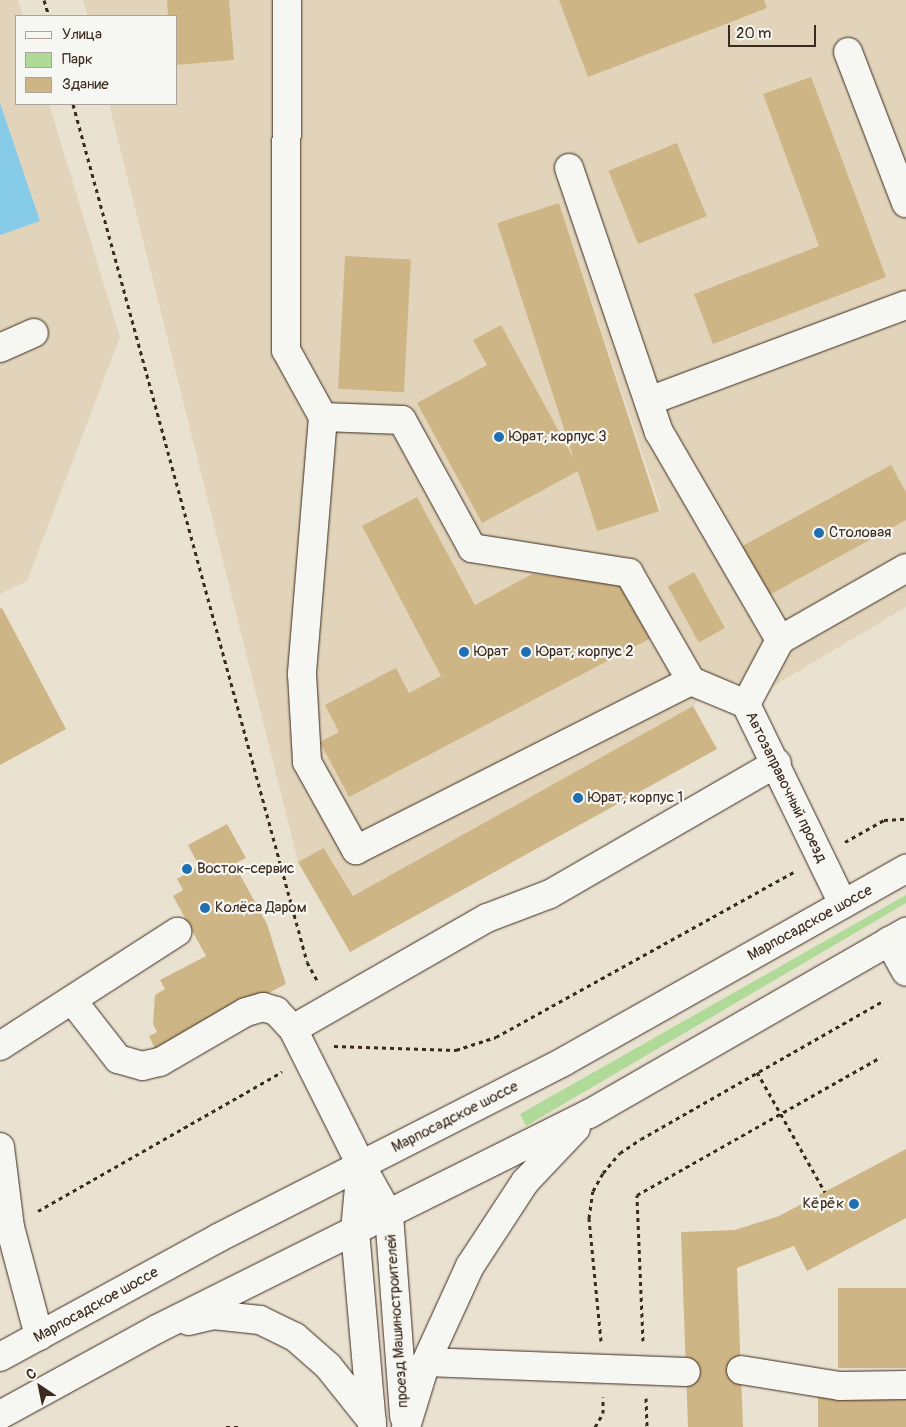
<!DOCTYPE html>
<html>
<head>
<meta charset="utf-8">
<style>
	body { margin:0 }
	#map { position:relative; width:906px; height:1427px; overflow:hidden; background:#eae2d1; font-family:Pangolin,sans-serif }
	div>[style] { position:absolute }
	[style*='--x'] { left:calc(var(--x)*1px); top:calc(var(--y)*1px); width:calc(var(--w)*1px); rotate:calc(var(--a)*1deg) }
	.built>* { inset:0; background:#e2d4ba }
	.green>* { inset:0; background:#afda97 }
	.water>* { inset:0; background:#86cbe7 }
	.building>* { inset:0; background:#ceb585; transform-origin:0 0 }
	.path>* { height:3px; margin-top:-1.5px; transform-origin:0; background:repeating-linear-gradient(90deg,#3b2a1e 0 4px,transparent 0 8px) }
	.roads { filter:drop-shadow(0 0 1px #3b2a1e) drop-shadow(0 0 1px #3b2a1e) }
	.minor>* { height:28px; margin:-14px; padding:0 14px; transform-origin:14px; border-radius:14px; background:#f6f6f2 }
	.major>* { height:28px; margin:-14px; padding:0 14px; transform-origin:14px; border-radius:14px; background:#f6f6f2 }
	.dots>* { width:14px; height:14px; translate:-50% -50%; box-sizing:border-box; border:2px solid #f6f6f2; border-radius:50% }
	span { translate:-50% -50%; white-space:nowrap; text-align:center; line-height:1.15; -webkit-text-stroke:4.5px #f6f6f2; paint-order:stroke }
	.poi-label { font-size:15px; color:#3b2a1e }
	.left { translate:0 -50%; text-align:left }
	.right { translate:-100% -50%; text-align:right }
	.street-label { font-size:15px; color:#3b2a1e }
	.legend { position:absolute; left:15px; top:15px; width:162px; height:90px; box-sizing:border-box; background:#f6f6f2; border:1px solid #aba49d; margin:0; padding:6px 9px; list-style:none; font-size:15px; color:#3b2a1e }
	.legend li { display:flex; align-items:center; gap:10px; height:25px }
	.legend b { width:25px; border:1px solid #aba49d }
	.north { position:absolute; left:15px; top:1362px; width:50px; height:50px; -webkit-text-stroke:4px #f6f6f2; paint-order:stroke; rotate:326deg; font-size:14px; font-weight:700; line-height:20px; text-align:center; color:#3b2a1e }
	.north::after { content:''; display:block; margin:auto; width:18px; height:22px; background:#3b2a1e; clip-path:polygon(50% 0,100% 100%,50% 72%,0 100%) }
	.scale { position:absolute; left:728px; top:25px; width:88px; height:22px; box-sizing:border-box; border:2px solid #3b2a1e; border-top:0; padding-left:6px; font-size:15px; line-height:18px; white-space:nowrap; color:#3b2a1e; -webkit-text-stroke:4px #f6f6f2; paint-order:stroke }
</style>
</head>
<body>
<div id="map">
	<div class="built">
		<i style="clip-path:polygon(0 0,18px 0,23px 16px,16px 16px,16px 104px,49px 104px,120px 337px,27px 581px,0 594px)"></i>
		<i style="clip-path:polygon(evenodd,83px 0,906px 0,906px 607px,772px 687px,717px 679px,693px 706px,353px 896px,325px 848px,298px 862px,109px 104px,176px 104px,176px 16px,88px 16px,83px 0,559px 203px,661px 509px,600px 530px,498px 224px,559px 203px)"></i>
	</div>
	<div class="green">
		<i style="clip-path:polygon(906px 895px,906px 903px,526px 1126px,520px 1114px)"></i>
	</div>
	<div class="water">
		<i style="clip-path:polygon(0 103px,40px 221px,0 235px)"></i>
	</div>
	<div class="building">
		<i style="clip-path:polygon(167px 0,229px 0,234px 60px,176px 65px,176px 16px,168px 16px)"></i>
		<i style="clip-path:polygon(559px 0,764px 0,767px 8px,588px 77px)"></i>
		<i style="clip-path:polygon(811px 77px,886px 277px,713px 344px,694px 294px,819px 246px,763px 94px)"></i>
		<i style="left:677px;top:143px;width:79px;height:74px;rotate:68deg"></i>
		<i style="left:559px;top:203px;width:324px;height:65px;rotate:72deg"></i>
		<i style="left:345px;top:256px;width:66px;height:133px;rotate:3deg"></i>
		<i style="clip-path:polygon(501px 325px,580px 470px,482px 523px,417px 403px,487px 365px,473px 340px)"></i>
		<i style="clip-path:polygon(891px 465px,906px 492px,906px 520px,762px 599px,735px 550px)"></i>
		<i style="clip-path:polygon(417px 497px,475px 605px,532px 574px,628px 584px,655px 636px,349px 797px,320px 742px,339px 732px,325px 705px,396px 668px,409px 693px,441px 676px,362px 526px)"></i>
		<i style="left:694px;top:572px;width:64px;height:30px;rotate:61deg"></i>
		<i style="clip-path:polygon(2px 608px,66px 729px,0 765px,0 609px)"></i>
		<i style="clip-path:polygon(693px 706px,717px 749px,350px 952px,298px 862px,324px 848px,353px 896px)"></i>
		<i style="clip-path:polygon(227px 824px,246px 858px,234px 864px,267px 924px,286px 984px,156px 1051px,149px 1036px,157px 1032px,153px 1024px,155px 995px,165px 989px,160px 980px,206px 956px,173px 896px,183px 890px,177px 879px,199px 866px,188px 845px)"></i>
		<i style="clip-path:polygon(906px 1149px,906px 1218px,807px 1271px,794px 1246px,737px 1268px,743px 1427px,688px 1427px,681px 1232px,735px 1230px,779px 1216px)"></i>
		<i style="left:906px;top:1288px;width:80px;height:68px;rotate:90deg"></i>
		<i style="left:906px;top:1397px;width:30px;height:88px;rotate:90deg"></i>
	</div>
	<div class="path">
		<i style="--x:44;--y:0;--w:17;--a:73"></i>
		<i style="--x:73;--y:104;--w:889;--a:74.74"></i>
		<i style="--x:307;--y:962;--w:23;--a:61"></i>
		<i style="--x:845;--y:842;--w:45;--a:-29.4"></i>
		<i style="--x:884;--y:820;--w:22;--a:-3"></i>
		<i style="--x:334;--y:1046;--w:122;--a:1.9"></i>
		<i style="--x:456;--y:1050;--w:42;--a:-18"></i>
		<i style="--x:496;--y:1037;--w:343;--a:-29"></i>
		<i style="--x:757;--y:1072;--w:138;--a:60.5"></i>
		<i style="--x:38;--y:1211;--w:281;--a:-29.7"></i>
		<i style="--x:601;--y:1341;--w:124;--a:-95.6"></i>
		<i style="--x:589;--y:1218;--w:27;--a:-82"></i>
		<i style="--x:593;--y:1191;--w:21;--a:-61"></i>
		<i style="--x:603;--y:1173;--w:26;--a:-50"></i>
		<i style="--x:620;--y:1153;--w:25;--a:-34"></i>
		<i style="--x:641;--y:1139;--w:279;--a:-29.7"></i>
		<i style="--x:643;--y:1341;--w:146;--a:-92.4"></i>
		<i style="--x:637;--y:1195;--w:280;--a:-29.5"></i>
		<i style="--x:646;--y:1398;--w:29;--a:88"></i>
		<i style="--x:226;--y:1427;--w:14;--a:0"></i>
		<i style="--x:595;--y:1427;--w:16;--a:-60"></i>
		<i style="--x:603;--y:1413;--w:16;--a:-90"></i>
	</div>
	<div class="roads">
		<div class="minor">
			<i style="--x:287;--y:0;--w:350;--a:90.2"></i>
			<i style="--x:286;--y:350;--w:77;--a:61.1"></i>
			<i style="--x:323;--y:417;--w:258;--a:94.7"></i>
			<i style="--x:302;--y:674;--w:88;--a:86.7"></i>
			<i style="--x:307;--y:762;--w:101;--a:60.9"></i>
			<i style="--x:356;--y:850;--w:375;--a:-26.8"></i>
			<i style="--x:691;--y:681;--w:60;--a:22.7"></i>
			<i style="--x:848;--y:52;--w:162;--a:69"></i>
			<i style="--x:569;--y:168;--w:279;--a:71.2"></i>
			<i style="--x:659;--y:432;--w:241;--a:59.8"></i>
			<i style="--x:0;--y:348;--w:37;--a:-24"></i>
			<i style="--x:649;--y:401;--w:274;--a:-20.5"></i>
			<i style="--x:323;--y:417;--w:79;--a:2.2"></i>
			<i style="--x:402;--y:420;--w:146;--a:61.3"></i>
			<i style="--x:472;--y:548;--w:159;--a:9"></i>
			<i style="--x:629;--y:573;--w:125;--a:60.1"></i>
			<i style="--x:843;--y:904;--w:222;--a:-115.9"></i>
			<i style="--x:746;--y:704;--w:72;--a:-62"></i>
			<i style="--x:780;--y:640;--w:145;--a:-29.7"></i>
			<i style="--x:889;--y:941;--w:35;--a:61"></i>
			<i style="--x:72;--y:1000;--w:75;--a:52.1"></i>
			<i style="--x:118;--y:1059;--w:25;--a:16"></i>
			<i style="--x:142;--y:1066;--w:18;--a:-13"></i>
			<i style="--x:160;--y:1062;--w:99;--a:-30.2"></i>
			<i style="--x:246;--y:1012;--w:18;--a:-16"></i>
			<i style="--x:263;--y:1007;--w:14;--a:17"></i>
			<i style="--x:276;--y:1011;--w:25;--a:47"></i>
			<i style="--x:0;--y:1046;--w:211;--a:-32.8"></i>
			<i style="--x:0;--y:1147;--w:81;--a:82.9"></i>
			<i style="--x:10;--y:1227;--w:113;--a:75.1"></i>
			<i style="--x:361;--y:1165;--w:152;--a:-116.6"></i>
			<i style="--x:293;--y:1029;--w:224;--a:-29.8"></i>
			<i style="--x:487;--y:918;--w:67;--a:-20.9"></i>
			<i style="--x:550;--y:894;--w:262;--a:-30"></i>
			<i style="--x:426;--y:1362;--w:260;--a:2.2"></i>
			<i style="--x:741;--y:1370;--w:100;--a:9.2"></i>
			<i style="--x:840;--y:1386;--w:66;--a:-0.9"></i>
		</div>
		<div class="major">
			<i style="--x:361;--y:1165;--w:57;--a:60.8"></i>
			<i style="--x:389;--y:1215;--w:202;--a:85.7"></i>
			<i style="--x:361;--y:1165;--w:66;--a:95.2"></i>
			<i style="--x:355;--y:1231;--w:197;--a:85"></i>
			<i style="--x:188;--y:1321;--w:26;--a:-13"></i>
			<i style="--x:213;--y:1315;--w:47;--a:6.1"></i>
			<i style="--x:260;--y:1320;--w:39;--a:26"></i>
			<i style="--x:295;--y:1337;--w:44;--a:41.3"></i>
			<i style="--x:328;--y:1366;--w:70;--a:51.3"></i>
			<i style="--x:0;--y:1357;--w:248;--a:-28.6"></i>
			<i style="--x:218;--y:1238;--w:387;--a:-27"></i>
			<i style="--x:563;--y:1062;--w:394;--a:-29.4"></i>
			<i style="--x:0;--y:1415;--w:179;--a:-28.7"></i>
			<i style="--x:157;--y:1329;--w:483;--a:-26.5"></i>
			<i style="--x:589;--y:1114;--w:366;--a:-29.9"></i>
			<i style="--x:406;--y:1427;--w:68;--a:-72.9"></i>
			<i style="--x:426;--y:1362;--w:106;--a:-65.4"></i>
			<i style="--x:470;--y:1266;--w:100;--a:-56.8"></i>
			<i style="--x:525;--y:1182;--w:74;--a:-46.6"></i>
		</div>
	</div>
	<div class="dots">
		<i style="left:499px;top:437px;background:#1f6fb2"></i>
		<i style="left:819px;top:533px;background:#1f6fb2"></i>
		<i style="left:464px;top:652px;background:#1f6fb2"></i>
		<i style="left:526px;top:652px;background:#1f6fb2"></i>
		<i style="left:578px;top:798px;background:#1f6fb2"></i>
		<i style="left:187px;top:869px;background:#1f6fb2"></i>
		<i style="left:205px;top:908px;background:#1f6fb2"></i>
		<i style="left:854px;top:1204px;background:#1f6fb2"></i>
	</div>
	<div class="poi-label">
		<span class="left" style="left:509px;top:437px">Юрат, корпус 3</span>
		<span class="left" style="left:829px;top:533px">Столовая</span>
		<span class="left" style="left:474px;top:652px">Юрат</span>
		<span class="left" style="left:536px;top:652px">Юрат, корпус 2</span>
		<span class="left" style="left:588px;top:798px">Юрат, корпус 1</span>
		<span class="left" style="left:197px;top:869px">Восток-сервис</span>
		<span class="left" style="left:215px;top:908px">Колёса Даром</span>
		<span class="right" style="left:844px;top:1204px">Кӗрӗк</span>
	</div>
	<div class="street-label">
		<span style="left:786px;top:787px;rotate:64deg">Автозаправочный проезд</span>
		<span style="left:810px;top:923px;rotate:-29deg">Марпосадское шоссе</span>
		<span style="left:455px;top:1117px;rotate:-27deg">Марпосадское шоссе</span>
		<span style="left:96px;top:1305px;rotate:-29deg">Марпосадское шоссе</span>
		<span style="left:397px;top:1321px;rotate:-94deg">проезд Машиностроителей</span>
	</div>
	<ul class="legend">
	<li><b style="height:6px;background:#f6f6f2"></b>Улица</li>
	<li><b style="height:14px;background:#afda97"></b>Парк</li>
	<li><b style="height:14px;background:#ceb585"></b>Здание</li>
	</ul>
	<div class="north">С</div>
	<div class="scale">20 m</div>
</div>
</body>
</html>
